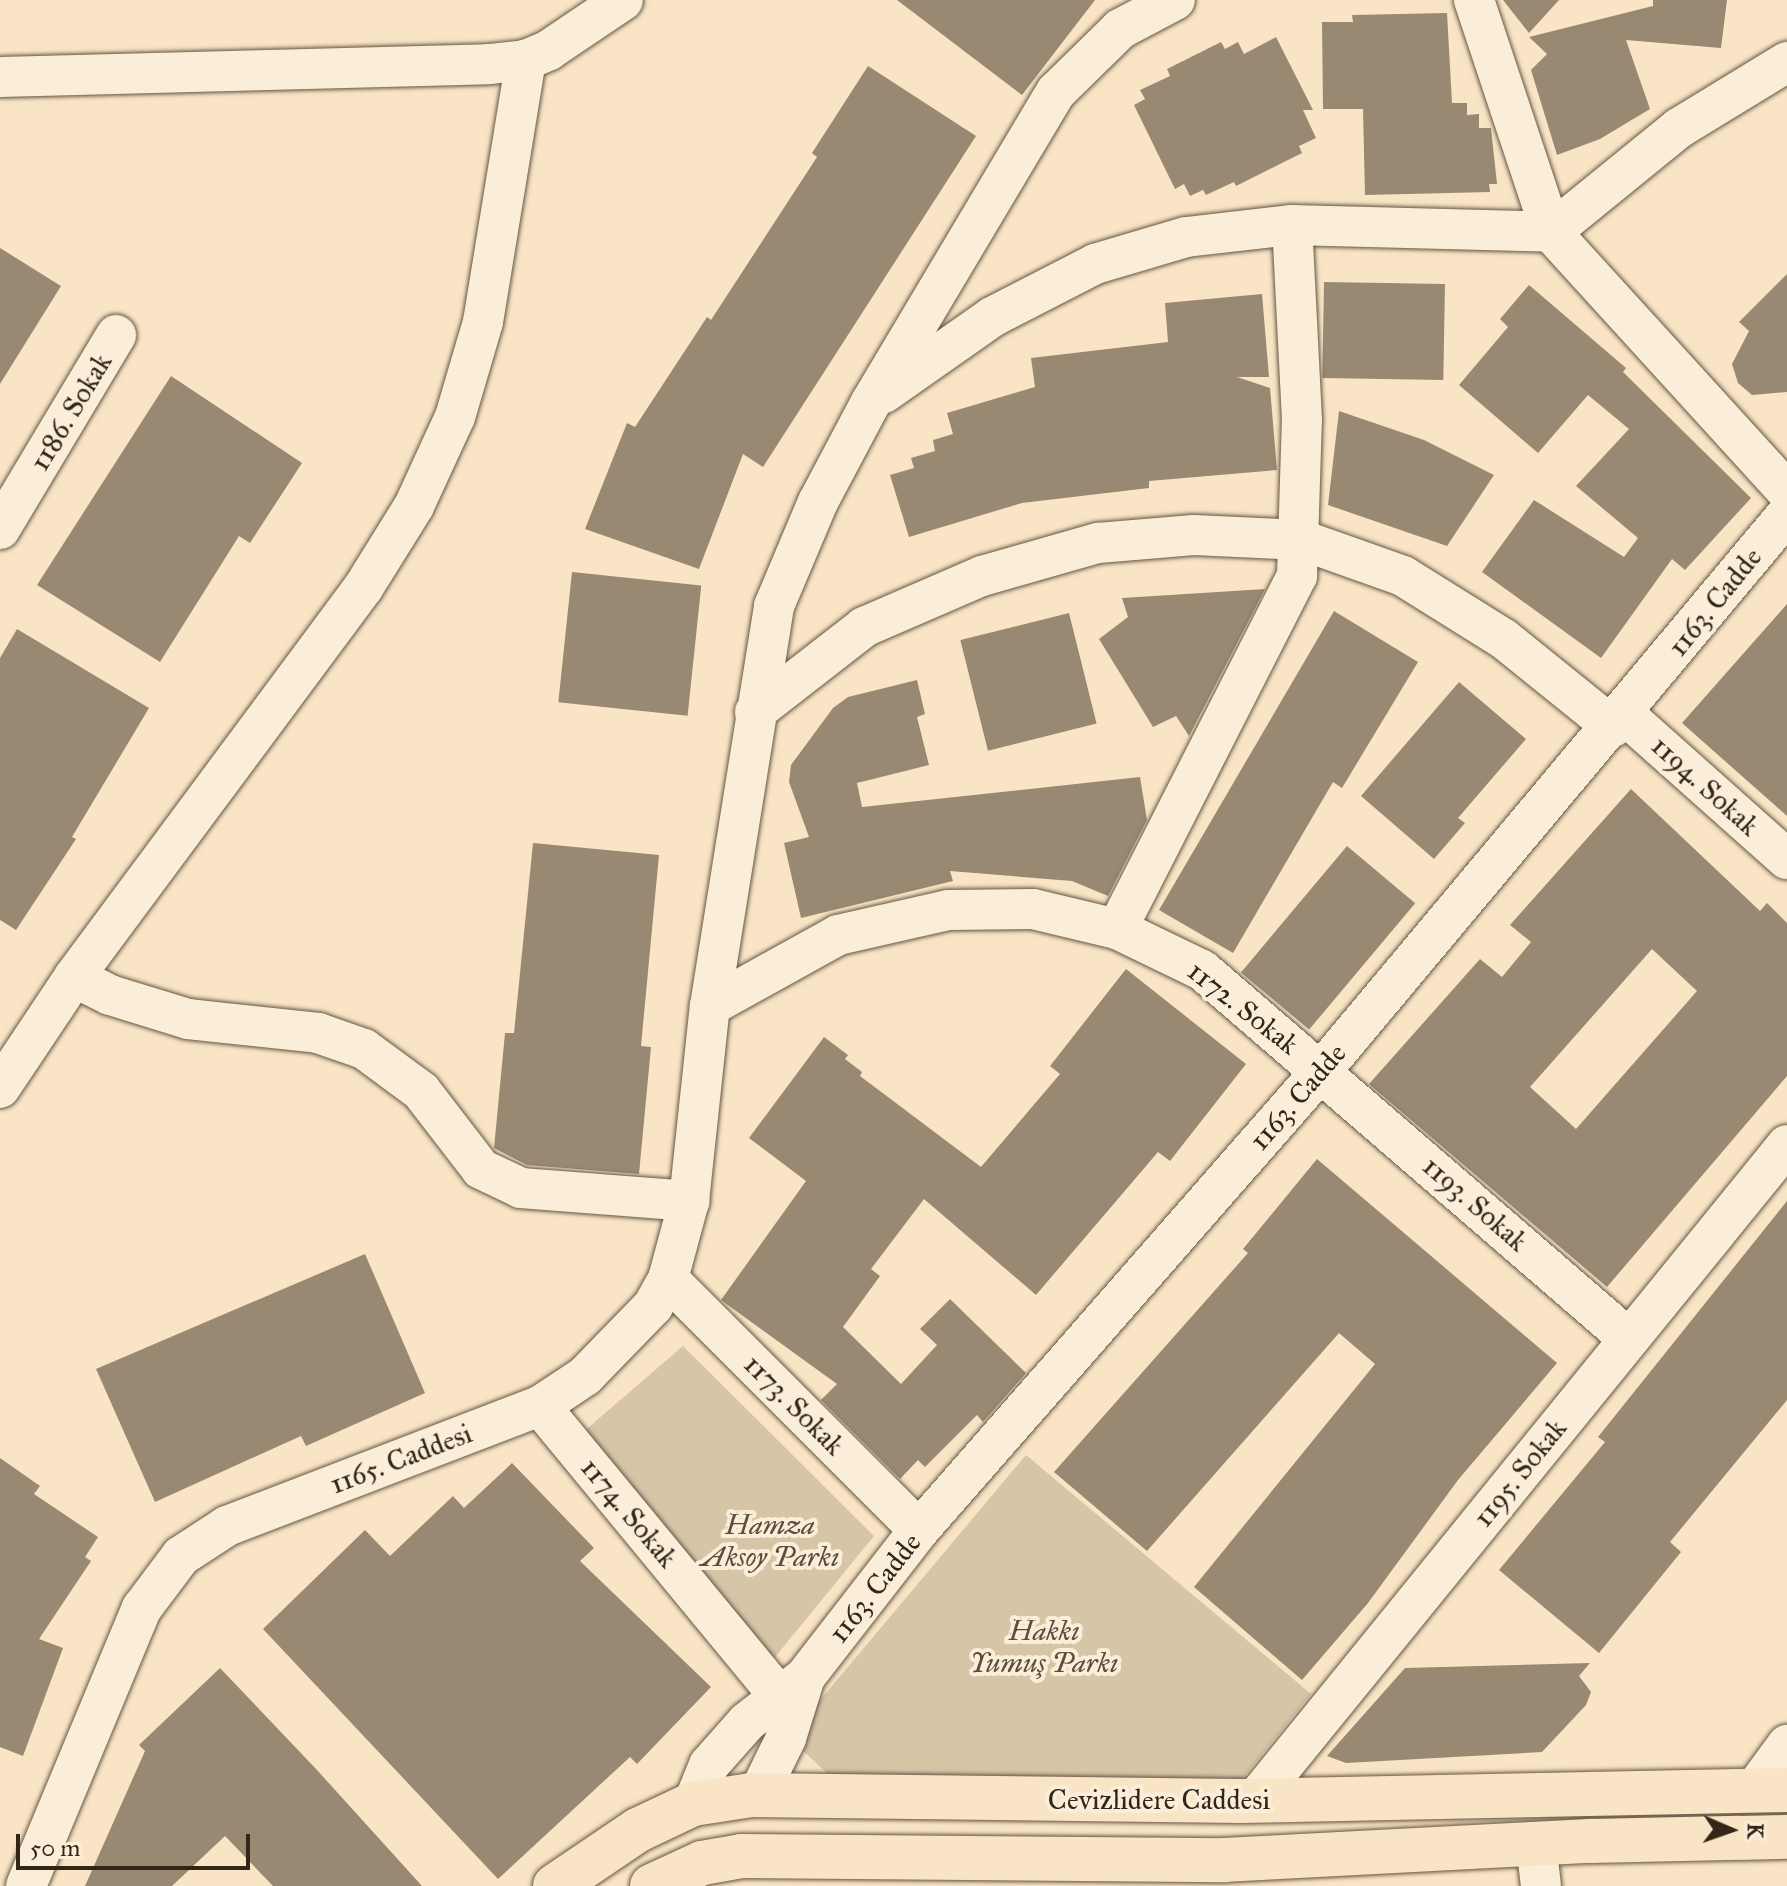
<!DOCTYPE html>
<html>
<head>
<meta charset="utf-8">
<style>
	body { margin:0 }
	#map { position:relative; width:1787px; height:1886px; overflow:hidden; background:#f9e5c5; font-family:"IM FELL Great Primer",serif }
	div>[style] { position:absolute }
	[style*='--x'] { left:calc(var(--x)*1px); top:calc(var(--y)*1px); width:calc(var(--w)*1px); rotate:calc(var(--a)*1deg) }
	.green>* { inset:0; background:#d7c5a8 }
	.building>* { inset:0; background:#998972; transform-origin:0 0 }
	.roads { filter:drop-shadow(0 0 2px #645644) drop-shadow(0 0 2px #645644) }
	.minor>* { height:40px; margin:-20px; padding:0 20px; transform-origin:20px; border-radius:20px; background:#fbeed9 }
	.major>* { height:44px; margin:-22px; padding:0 22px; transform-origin:22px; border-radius:22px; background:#f9e5c5 }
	span { translate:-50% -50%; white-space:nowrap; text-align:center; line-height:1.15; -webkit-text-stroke:8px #fbeed9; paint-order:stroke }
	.street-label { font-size:28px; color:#322619 }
	.park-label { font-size:28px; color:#5b4e3d; font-style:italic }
	.north { position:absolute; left:1691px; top:1790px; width:80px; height:80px; -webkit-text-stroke:6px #fbeed9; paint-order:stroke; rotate:92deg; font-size:22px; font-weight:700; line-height:32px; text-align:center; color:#322619 }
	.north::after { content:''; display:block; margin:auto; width:28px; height:36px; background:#322619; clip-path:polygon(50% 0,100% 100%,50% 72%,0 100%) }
	.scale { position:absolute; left:16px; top:1834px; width:234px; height:36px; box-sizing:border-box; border:4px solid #322619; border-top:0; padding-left:10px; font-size:24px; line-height:28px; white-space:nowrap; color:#322619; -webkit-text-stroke:6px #fbeed9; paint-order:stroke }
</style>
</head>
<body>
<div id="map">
	<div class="green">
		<i style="clip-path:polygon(683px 1346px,874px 1536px,771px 1662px,582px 1433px)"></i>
		<i style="clip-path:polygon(1026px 1455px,1311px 1694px,1242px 1779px,899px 1787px,833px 1779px,797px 1745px,805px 1718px)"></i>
	</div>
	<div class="building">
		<i style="clip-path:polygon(897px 0,1095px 0,1022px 95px)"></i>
		<i style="clip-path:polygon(1503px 0,1559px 0,1529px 33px)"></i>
		<i style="clip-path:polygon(1653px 0,1727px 0,1721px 48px,1626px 40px,1650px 109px,1600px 139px,1557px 155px,1531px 70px,1547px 54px,1529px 37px,1653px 6px)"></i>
		<i style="clip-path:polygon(1447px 13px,1452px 103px,1467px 103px,1467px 115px,1479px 114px,1479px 128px,1491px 128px,1497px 184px,1489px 184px,1490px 192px,1365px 195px,1363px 109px,1323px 109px,1322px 22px,1353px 22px,1352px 15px)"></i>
		<i style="clip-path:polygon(1276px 37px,1313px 110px,1303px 110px,1316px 138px,1299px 146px,1302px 153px,1236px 186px,1234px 182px,1206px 195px,1203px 190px,1190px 196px,1184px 184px,1175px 189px,1134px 105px,1145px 99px,1140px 90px,1170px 76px,1167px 69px,1221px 42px,1225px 49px,1238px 42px,1244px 54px)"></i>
		<i style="clip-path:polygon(868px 66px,976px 136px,763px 467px,743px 454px,699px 569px,585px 529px,627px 423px,635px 427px,707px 317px,711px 320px,817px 157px,812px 153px)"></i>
		<i style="clip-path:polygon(0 248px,61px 286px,0 384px)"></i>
		<i style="clip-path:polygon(1787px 274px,1787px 392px,1752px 395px,1738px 383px,1732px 364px,1749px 331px,1739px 322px)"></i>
		<i style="left:1324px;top:282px;width:121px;height:96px;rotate:1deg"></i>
		<i style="clip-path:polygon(1529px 285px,1626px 368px,1623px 372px,1751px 498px,1685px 570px,1672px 559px,1601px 658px,1482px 572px,1534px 500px,1624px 557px,1638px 538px,1576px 486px,1629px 429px,1588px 395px,1538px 453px,1459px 385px,1508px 327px,1500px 319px)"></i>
		<i style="clip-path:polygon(1262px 294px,1269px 377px,1237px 377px,1270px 388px,1277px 470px,1149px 481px,1149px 488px,1022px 503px,909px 537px,890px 475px,914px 468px,911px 458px,935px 451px,933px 440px,953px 434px,947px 413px,1035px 387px,1031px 358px,1168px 342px,1165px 303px)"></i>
		<i style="clip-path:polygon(171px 376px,302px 463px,250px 543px,239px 536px,160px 662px,37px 585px)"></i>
		<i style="clip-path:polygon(1339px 411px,1424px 440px,1494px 475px,1447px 546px,1328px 505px)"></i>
		<i style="left:572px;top:572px;width:130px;height:131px;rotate:6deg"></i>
		<i style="clip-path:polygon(1265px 589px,1189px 736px,1176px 716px,1153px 727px,1099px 639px,1128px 617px,1122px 598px)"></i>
		<i style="clip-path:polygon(1787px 604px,1787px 816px,1682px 723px)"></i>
		<i style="clip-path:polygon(1334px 611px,1418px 662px,1342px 788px,1333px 782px,1233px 953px,1159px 910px)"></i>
		<i style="left:1069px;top:613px;width:114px;height:112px;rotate:76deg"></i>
		<i style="clip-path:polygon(17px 629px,149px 708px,72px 837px,76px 839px,16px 930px,0 920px,0 658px)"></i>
		<i style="clip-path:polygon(917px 680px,925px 714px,917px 717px,929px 765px,857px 783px,862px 807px,1140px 777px,1147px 820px,1108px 896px,1072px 881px,950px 871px,953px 881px,801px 918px,784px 843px,809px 837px,789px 782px,791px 765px,833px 708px,848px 697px)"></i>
		<i style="clip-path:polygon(1459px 682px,1526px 739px,1458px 818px,1465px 823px,1434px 859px,1361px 796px)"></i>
		<i style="clip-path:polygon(evenodd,1631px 789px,1760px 911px,1767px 903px,1787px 923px,1787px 1076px,1607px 1287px,1369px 1084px,1480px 959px,1502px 977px,1531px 942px,1510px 925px,1631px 789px,1652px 949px,1697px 991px,1576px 1129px,1530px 1087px,1652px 949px)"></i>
		<i style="clip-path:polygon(533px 843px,659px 855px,641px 1046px,651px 1047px,639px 1174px,527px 1165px,494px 1148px,505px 1033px,514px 1033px)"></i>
		<i style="left:1347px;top:846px;width:89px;height:165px;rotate:40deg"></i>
		<i style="clip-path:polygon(1126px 969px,1246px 1064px,1170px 1161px,1158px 1152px,1036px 1295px,924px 1199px,871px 1269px,880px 1276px,843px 1327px,901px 1384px,937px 1345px,920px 1329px,950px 1299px,1026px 1373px,983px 1422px,977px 1415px,925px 1467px,918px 1460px,900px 1479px,821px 1400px,837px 1384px,721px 1300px,806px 1181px,749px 1138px,824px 1037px,848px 1055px,845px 1059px,862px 1072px,860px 1076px,981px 1167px,1060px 1074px,1050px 1066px)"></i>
		<i style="clip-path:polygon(1317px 1159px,1557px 1363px,1458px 1480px,1368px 1603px,1302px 1680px,1194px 1587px,1375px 1364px,1339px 1333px,1147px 1551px,1054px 1472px,1248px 1253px,1243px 1249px)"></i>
		<i style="clip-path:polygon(1787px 1201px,1787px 1400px,1670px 1542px,1681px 1552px,1599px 1653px,1499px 1570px,1605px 1442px,1598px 1437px)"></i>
		<i style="clip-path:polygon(365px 1254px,425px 1393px,306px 1446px,301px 1436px,155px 1502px,96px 1369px)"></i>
		<i style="clip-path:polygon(0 1458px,40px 1486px,34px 1494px,98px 1537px,85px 1557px,91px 1561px,39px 1639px,63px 1648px,23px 1756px,0 1747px)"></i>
		<i style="clip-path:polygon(512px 1463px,594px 1548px,580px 1561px,711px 1687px,637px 1764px,630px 1757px,498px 1879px,263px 1629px,365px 1530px,390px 1556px,453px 1496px,464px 1508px)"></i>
		<i style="clip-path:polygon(1590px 1663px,1579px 1676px,1591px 1692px,1586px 1705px,1542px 1752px,1346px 1763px,1327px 1756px,1405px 1668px)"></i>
		<i style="clip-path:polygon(220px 1668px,317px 1770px,422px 1886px,273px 1886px,225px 1836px,172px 1886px,85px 1886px,145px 1751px,139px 1745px)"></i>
	</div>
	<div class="roads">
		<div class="minor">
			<i style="--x:1474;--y:0;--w:244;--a:71.6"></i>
			<i style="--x:1551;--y:232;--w:350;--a:47.7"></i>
			<i style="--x:0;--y:77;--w:489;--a:-1.5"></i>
			<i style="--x:489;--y:64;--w:37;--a:-6"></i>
			<i style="--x:526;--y:60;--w:25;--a:-23"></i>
			<i style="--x:549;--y:50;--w:89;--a:-34"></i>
			<i style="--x:884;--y:393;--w:132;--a:-35.1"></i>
			<i style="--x:992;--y:317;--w:116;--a:-27.2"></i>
			<i style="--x:1095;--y:264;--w:95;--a:-16.5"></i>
			<i style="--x:1186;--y:237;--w:107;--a:-6.5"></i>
			<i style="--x:1292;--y:225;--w:259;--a:1.5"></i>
			<i style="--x:1551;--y:232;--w:165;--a:-39.1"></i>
			<i style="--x:1679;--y:128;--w:127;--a:-31.4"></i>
			<i style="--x:0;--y:529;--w:226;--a:-59.1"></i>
			<i style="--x:755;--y:712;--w:138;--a:-37.9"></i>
			<i style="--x:864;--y:627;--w:129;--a:-23.4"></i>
			<i style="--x:982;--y:576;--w:121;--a:-15.9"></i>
			<i style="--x:1098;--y:543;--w:96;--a:-4.8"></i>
			<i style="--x:1194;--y:535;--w:108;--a:2.7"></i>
			<i style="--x:1302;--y:540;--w:107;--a:19.6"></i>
			<i style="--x:1403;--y:576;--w:119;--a:32"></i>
			<i style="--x:1504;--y:639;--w:140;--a:38.9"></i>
			<i style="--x:1624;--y:714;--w:218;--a:41.7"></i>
			<i style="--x:1117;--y:929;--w:396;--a:-63"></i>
			<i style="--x:1297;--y:576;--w:156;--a:-88.2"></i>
			<i style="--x:1302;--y:420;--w:195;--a:-92.9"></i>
			<i style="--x:74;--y:977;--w:40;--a:26.6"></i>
			<i style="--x:110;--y:995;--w:82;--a:17.1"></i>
			<i style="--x:188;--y:1019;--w:131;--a:6.1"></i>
			<i style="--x:318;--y:1033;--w:49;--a:19.2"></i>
			<i style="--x:364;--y:1049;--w:71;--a:36.4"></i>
			<i style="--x:421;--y:1091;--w:98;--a:52.4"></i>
			<i style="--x:481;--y:1169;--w:44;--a:25.4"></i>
			<i style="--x:521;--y:1188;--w:169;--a:4.4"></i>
			<i style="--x:710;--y:1006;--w:146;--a:-29"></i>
			<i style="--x:838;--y:935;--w:113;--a:-12.8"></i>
			<i style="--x:948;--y:910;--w:85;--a:-0.7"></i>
			<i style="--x:1033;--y:909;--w:86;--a:13.4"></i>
			<i style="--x:1117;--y:929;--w:94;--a:25.8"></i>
			<i style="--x:1202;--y:970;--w:564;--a:40.83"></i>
			<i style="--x:0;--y:1088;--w:133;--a:-56.3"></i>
			<i style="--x:74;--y:977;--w:485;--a:-53.4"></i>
			<i style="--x:363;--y:588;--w:97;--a:-58.1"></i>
			<i style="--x:414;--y:506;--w:98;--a:-65.3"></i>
			<i style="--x:455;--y:417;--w:99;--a:-73.6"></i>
			<i style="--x:483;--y:322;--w:266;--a:-80.7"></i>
			<i style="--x:668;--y:1279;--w:355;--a:45"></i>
			<i style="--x:540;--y:1406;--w:374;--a:50.5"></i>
			<i style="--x:1754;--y:1790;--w:56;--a:-53.7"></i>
			<i style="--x:758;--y:1795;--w:64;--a:-63.8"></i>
			<i style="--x:786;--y:1738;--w:64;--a:-72.7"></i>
			<i style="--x:1254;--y:1801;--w:845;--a:-50.91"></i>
			<i style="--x:693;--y:1804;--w:42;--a:-67.7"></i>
			<i style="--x:709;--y:1765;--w:57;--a:-48.5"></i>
			<i style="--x:747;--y:1722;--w:73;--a:-37.8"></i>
			<i style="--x:805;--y:1677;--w:186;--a:-52.2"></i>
			<i style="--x:919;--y:1530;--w:612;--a:-48.78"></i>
			<i style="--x:1322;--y:1070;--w:725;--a:-50.09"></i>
			<i style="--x:1536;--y:1843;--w:43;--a:83.4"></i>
			<i style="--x:26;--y:1886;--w:301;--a:-67.4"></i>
			<i style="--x:142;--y:1608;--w:65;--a:-53.1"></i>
			<i style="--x:181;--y:1556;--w:55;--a:-33.1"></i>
			<i style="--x:227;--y:1526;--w:335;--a:-21"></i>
			<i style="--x:540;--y:1406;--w:54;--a:-33.7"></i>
			<i style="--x:585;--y:1376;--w:98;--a:-45.8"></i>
			<i style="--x:653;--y:1306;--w:31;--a:-61"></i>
			<i style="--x:668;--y:1279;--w:81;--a:-74.9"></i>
			<i style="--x:689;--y:1201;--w:196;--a:-83.9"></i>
			<i style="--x:710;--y:1006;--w:405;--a:-80.9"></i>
			<i style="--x:774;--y:606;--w:113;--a:-67.1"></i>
			<i style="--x:818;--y:502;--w:113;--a:-62.1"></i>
			<i style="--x:871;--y:402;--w:361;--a:-59.2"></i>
			<i style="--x:1056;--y:92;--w:90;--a:-44.5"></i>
			<i style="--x:1120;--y:29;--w:62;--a:-27.8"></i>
		</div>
		<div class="major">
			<i style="--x:555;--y:1886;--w:100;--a:-34"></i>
			<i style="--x:638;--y:1830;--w:61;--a:-25.3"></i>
			<i style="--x:693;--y:1804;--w:59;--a:-8.8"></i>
			<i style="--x:751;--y:1795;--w:491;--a:0.7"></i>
			<i style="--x:1242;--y:1801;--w:545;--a:-1.16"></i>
			<i style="--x:652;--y:1886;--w:55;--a:-24.7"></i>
			<i style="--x:702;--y:1863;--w:40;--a:-10"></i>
			<i style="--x:741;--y:1856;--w:483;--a:0.5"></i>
			<i style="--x:1224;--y:1860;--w:366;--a:-3"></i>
			<i style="--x:1590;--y:1841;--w:197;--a:-1.2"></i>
		</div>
	</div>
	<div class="street-label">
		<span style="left:71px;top:412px;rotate:-59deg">1186. Sokak</span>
		<span style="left:1715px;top:602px;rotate:-51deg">1163. Cadde</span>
		<span style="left:1705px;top:786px;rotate:42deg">1194. Sokak</span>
		<span style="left:1243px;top:1008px;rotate:38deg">1172. Sokak</span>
		<span style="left:1298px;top:1097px;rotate:-49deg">1163. Cadde</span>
		<span style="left:1475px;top:1204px;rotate:41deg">1193. Sokak</span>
		<span style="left:794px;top:1405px;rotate:45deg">1173. Sokak</span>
		<span style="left:401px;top:1459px;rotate:-21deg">1165. Caddesi</span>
		<span style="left:1520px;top:1473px;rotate:-51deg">1195. Sokak</span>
		<span style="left:629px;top:1513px;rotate:50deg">1174. Sokak</span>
		<span style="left:875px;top:1588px;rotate:-52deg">1163. Cadde</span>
		<span style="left:1159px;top:1800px">Cevizlidere Caddesi</span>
	</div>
	<div class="park-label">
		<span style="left:770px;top:1541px">Hamza<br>Aksoy Parkı</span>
		<span style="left:1044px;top:1647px">Hakkı<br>Yumuş Parkı</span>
	</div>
	<div class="north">K</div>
	<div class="scale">50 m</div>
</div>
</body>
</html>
